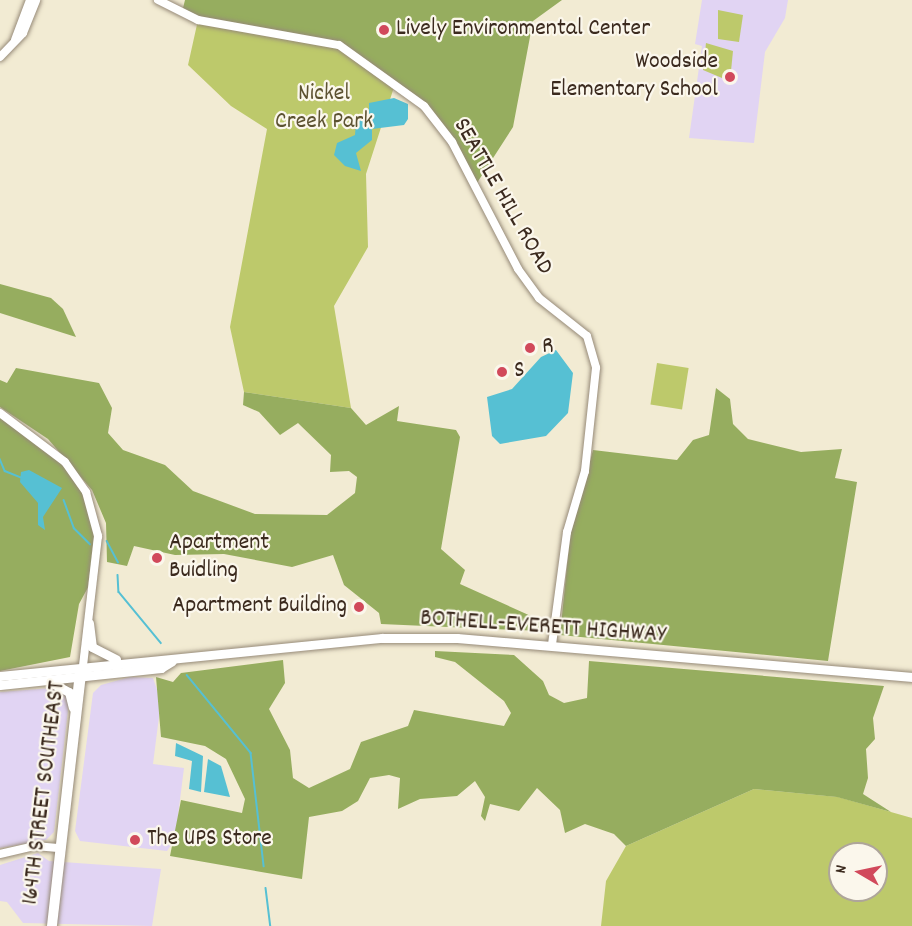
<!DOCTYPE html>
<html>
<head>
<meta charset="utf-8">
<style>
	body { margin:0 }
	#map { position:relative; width:912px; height:926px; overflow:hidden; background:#f2ebd3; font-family:Dekko,sans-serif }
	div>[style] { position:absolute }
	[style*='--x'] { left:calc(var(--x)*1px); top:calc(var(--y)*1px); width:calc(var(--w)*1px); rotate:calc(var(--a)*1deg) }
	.built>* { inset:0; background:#e1d4f3 }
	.green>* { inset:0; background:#bdc96b; transform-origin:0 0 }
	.forest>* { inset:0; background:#96ad5f }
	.water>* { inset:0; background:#56c0d3 }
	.stream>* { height:1.5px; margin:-0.75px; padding:0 0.75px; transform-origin:0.75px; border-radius:0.75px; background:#56c0d3 }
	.roads { filter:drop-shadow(0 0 2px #968a78) drop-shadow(0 0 2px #968a78) }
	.secondary>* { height:8px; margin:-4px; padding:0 4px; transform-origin:4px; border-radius:4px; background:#fff }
	.primary>* { height:9px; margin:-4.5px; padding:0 4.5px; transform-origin:4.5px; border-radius:4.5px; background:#fff }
	.dots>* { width:16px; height:16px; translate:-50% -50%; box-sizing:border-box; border:3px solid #fbf7ec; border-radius:50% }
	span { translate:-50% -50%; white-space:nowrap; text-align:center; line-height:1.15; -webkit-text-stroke:4.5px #fbf7ec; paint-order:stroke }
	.poi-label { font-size:24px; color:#3b2a1e }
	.left { translate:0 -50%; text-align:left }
	.right { translate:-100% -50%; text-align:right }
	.park-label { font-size:24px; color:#5c5231 }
	.street-label { font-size:24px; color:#3b2a1e }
	.north { position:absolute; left:828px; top:842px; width:60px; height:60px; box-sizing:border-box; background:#fbf7ec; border:2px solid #aea59a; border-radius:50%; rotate:279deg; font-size:16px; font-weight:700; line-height:24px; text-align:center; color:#3b2a1e }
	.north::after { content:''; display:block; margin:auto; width:21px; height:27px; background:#d1495b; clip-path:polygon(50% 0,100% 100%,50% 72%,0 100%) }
</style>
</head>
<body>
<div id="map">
	<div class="built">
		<i style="clip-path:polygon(702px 0,788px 0,785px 18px,765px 52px,754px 143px,689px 138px,702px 46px,695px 44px)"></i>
		<i style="clip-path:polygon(130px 677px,153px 678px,161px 701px,153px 764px,184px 768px,175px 839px,167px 851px,80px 841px,75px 831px,93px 693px,101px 685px)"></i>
		<i style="clip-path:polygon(51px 688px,67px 695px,69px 702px,54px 832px,46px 840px,0 848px,0 692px)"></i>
		<i style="clip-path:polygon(38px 853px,49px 861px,161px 869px,152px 926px,23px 923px,7px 902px,0 901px,0 865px)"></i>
	</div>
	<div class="green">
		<i style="clip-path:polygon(718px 10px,743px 15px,739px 42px,718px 39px)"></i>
		<i style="clip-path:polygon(198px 20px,339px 45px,395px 84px,366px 174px,368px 247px,334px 306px,351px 408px,244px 392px,230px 327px,267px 129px,231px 106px,188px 65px)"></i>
		<i style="clip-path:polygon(706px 43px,733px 51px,731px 71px,722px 78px,703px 70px)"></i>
		<i style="left:657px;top:363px;width:32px;height:42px;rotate:9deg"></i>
		<i style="clip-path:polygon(evenodd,754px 789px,838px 797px,912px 818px,912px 926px,601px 926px,606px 881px,626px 846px,754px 789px,840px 854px,876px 854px,876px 890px,840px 890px,840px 854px)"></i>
	</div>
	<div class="forest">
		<i style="clip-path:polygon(185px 0,562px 0,533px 21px,513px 127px,475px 186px,452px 142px,424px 106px,339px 45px,198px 20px,182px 12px)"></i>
		<i style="clip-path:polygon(0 284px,51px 298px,63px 309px,76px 337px,0 313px)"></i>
		<i style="clip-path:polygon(16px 368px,99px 383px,112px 408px,108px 433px,123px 450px,165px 465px,193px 491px,255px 514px,327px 515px,355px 493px,357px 477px,349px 471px,330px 472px,331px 455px,298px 423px,280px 435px,259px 412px,243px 405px,244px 392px,351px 408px,366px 425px,399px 406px,397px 421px,456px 430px,460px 437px,441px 549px,465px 570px,460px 584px,542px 621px,541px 631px,381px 624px,379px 613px,344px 585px,333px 555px,292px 567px,224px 554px,175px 555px,134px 546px,127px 566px,107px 562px,106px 523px,92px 490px,48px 439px,0 407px,0 380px,7px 383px)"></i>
		<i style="clip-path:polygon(716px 388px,730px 399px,733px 424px,748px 439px,801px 452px,842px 449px,835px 478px,857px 482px,828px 661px,560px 635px,570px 536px,593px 450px,677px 460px,693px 440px,709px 435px)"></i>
		<i style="clip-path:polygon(0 413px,46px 445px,86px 492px,99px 549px,98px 569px,79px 604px,70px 657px,0 671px)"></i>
		<i style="clip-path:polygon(435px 651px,514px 655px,543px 681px,549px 695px,564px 703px,587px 698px,589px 661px,884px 686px,873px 718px,875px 739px,866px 749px,868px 778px,863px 794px,891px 812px,837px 797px,754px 789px,626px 846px,614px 834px,585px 824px,565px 833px,560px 810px,537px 788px,519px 811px,490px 804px,485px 821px,481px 816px,485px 797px,475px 781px,457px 796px,420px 799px,398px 809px,400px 778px,389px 775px,370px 778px,358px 801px,342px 811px,309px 817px,302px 879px,170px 856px,181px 800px,242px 813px,245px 799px,226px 759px,205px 746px,161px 737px,156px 677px,173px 682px,181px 673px,283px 660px,285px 683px,269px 709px,290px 750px,293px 778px,309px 788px,350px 769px,361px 742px,408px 726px,414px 710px,504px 726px,511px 713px,504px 701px,455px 662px,435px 657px)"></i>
	</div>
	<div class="water">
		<i style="clip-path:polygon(394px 98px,408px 104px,408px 119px,404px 125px,372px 129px,372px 140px,356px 153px,361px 171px,345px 166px,334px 155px,337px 143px,355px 135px,356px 123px,369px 113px,369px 103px)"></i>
		<i style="clip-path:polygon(556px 350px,573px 373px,568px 413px,546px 436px,500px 444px,492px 436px,487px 397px,512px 389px,541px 357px)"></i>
		<i style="clip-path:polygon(29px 470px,62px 488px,43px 517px,45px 530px,38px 525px,38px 503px,20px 482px,21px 472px)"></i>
		<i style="clip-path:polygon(176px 743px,203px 756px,201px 792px,189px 789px,192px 761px,175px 756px)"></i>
		<i style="clip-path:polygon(208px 759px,221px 766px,230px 797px,204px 792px)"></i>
	</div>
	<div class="stream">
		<i style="--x:0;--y:459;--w:13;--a:67"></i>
		<i style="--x:5;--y:471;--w:18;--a:22"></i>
		<i style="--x:64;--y:500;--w:30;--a:70"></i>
		<i style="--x:74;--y:528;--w:23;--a:45"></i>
		<i style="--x:107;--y:541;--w:24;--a:62"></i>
		<i style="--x:118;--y:575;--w:17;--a:87"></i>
		<i style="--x:119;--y:592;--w:66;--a:50.5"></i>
		<i style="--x:187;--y:675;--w:101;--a:50.6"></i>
		<i style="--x:251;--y:753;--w:114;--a:83.4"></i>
		<i style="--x:266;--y:888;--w:38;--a:83"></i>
	</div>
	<div class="roads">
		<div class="secondary">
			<i style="--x:158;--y:0;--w:45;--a:26.6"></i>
			<i style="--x:198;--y:20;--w:143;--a:10.1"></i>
			<i style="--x:339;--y:45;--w:105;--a:35.7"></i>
			<i style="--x:424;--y:106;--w:46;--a:52.1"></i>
			<i style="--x:452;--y:142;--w:143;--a:62.5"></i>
			<i style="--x:518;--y:269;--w:36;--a:54"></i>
			<i style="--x:539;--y:298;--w:61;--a:38.4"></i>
			<i style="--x:587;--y:336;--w:33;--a:74"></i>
			<i style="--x:596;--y:368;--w:104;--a:96.1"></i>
			<i style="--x:585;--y:471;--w:64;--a:106.4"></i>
			<i style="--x:567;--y:532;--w:114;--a:97.6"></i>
			<i style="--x:15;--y:40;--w:43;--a:-69.4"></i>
			<i style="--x:0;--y:57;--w:33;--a:-46"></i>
			<i style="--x:23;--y:33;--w:35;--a:-68"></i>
			<i style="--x:0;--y:413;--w:81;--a:37"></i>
			<i style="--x:65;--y:462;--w:37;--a:55"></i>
			<i style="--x:86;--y:492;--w:46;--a:74.7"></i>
			<i style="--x:98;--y:536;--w:393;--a:96.6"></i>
			<i style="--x:0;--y:854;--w:36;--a:-13"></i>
			<i style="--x:35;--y:846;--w:23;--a:5"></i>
			<i style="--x:51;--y:926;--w:256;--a:-83.7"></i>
		</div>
		<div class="primary">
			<i style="--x:89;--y:623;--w:24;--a:83"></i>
			<i style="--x:92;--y:647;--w:27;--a:27"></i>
			<i style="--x:0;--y:676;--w:384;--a:-5.7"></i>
			<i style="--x:382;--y:638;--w:75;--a:0"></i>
			<i style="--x:457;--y:638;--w:457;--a:4.9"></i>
			<i style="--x:50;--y:682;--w:21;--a:28"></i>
			<i style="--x:69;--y:692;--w:16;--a:76"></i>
			<i style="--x:0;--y:685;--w:162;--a:-6"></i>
			<i style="--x:161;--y:668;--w:13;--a:-32"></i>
		</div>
	</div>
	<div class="dots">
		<i style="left:384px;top:30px;background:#d1495b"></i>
		<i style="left:730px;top:77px;background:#d1495b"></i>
		<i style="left:530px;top:348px;background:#d1495b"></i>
		<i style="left:502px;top:372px;background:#d1495b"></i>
		<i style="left:157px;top:558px;background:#d1495b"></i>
		<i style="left:359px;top:607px;background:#d1495b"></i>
		<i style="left:135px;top:840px;background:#d1495b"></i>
	</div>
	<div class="poi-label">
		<span class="left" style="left:396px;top:30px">Lively Environmental Center</span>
		<span class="right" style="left:718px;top:77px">Woodside<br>Elementary School</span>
		<span class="left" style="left:542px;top:348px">R</span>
		<span class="left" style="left:514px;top:372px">S</span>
		<span class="left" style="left:169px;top:558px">Apartment<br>Buidling</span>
		<span class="right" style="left:347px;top:607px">Apartment Building</span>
		<span class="left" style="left:147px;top:840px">The UPS Store</span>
	</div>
	<div class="park-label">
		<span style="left:324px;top:109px">Nickel<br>Creek Park</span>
	</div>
	<div class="street-label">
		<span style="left:502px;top:197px;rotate:60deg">SEATTLE HILL ROAD</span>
		<span style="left:543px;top:628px;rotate:4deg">BOTHELL-EVERETT HIGHWAY</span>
		<span style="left:45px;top:793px;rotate:-83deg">164TH STREET SOUTHEAST</span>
	</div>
	<div class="north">N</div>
</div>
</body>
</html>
